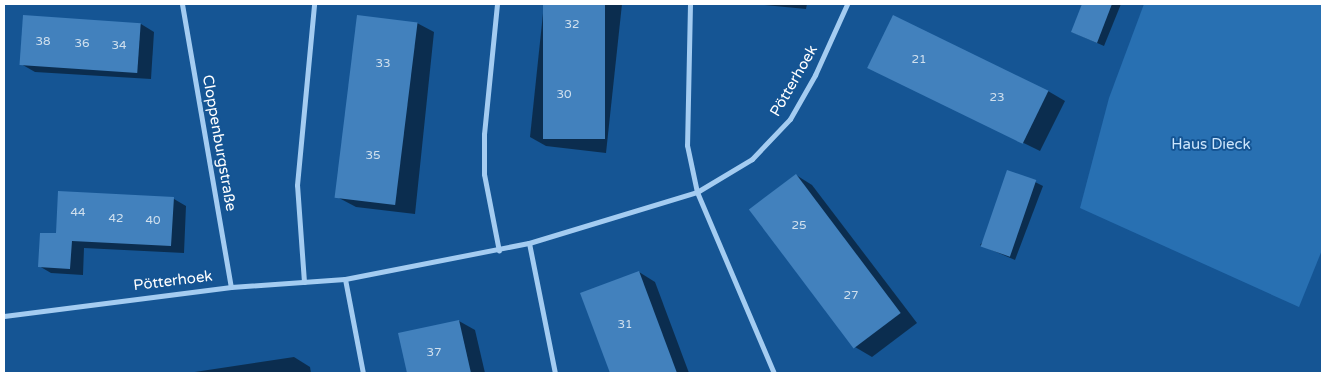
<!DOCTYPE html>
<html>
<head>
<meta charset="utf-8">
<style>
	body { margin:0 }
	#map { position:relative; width:1326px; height:377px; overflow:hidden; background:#155594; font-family:"Varela Round",sans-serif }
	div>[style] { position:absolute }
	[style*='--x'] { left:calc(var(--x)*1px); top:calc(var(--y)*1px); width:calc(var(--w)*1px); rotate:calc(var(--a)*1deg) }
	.green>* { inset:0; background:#2870b2 }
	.shadow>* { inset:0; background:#0007 }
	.building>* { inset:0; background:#4281bd; transform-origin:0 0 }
	.minor>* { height:5px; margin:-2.5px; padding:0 2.5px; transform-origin:2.5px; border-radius:2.5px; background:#a4ccf1 }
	span { translate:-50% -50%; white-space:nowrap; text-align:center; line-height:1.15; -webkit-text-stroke:4px #155594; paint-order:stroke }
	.number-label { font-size:12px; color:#d0e0ee }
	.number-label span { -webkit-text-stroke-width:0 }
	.street-label { font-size:15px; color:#fff }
	.park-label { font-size:15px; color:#cce5fc }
	.frame { position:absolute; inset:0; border:5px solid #fff; pointer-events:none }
</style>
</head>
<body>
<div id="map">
	<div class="green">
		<i style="clip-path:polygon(1144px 4px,1322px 4px,1322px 250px,1299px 307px,1080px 208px,1109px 98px)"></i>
	</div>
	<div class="shadow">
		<i style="clip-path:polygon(544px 4px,622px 4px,606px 153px,546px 146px,530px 137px)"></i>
		<i style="clip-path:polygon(755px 4px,807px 4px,806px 9px)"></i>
		<i style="clip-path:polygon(1083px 4px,1121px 4px,1104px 46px,1072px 32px)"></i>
		<i style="clip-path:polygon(417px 23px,434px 32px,415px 214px,356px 207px,339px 198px)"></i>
		<i style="clip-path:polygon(141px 24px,154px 32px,151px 79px,35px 72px,21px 64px)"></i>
		<i style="clip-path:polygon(869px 68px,1048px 91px,1065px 101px,1040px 151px)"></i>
		<i style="clip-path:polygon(796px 175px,812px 185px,917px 323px,872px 357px,855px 347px,751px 210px)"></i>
		<i style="clip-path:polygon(1035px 182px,1043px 186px,1015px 260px,980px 245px)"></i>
		<i style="clip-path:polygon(174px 199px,186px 206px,184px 253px,84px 248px,83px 275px,51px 273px,39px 266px,57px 234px)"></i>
		<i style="clip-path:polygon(639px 272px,655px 282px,689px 373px,612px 373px,582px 293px)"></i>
		<i style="clip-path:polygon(459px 321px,475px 330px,485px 373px,408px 373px,400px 334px)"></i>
		<i style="clip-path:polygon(294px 357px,310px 367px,311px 373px,188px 373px)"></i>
	</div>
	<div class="building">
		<i style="left:543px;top:4px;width:62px;height:135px"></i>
		<i style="clip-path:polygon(1082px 4px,1112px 4px,1097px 43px,1071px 32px)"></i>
		<i style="left:23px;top:15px;width:118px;height:50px;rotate:4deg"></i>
		<i style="left:357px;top:15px;width:61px;height:184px;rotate:7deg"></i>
		<i style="left:893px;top:15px;width:173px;height:59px;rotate:26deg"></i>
		<i style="left:1007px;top:170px;width:31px;height:81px;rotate:19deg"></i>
		<i style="left:796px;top:174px;width:174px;height:59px;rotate:53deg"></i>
		<i style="clip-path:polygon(58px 191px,174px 197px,171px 246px,72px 241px,70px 269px,38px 267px,40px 233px,56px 233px)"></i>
		<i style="clip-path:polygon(639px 271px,677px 373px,610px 373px,580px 293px)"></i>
		<i style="clip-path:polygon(459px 320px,471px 373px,407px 373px,398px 333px)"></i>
	</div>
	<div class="minor">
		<i style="--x:182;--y:4;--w:287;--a:80.2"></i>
		<i style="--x:497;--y:4;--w:131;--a:95.7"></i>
		<i style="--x:484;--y:134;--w:40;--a:90"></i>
		<i style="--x:484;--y:174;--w:78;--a:79"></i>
		<i style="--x:690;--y:4;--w:141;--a:91.2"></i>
		<i style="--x:687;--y:145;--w:48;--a:78"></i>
		<i style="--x:697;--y:192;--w:197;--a:67"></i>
		<i style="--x:529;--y:243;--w:133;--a:78.7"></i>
		<i style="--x:345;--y:279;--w:96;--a:79.2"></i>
		<i style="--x:304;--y:282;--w:97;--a:-94.1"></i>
		<i style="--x:297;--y:185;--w:182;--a:-84.6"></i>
		<i style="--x:4;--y:316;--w:229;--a:-7.3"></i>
		<i style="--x:231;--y:287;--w:114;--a:-4"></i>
		<i style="--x:345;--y:279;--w:187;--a:-11.1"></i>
		<i style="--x:529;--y:243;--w:176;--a:-16.9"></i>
		<i style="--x:697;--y:192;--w:64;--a:-31"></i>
		<i style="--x:752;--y:159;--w:55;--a:-46.5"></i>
		<i style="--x:790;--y:119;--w:51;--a:-60.4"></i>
		<i style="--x:815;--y:75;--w:78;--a:-65.7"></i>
	</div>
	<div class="number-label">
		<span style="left:572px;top:25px">32</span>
		<span style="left:43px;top:42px">38</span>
		<span style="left:82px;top:44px">36</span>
		<span style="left:119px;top:46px">34</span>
		<span style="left:919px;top:60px">21</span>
		<span style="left:383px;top:64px">33</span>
		<span style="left:564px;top:95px">30</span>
		<span style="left:997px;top:98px">23</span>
		<span style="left:373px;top:156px">35</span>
		<span style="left:78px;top:213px">44</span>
		<span style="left:116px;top:219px">42</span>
		<span style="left:153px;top:221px">40</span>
		<span style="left:799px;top:226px">25</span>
		<span style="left:851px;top:296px">27</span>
		<span style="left:625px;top:325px">31</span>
		<span style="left:434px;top:353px">37</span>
	</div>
	<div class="street-label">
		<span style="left:794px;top:81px;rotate:-60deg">Pötterhoek</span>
		<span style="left:219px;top:143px;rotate:80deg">Cloppenburgstraße</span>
		<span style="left:173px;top:281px;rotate:-7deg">Pötterhoek</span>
	</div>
	<div class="park-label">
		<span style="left:1211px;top:145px">Haus Dieck</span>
	</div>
	<div class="frame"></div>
</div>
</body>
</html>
